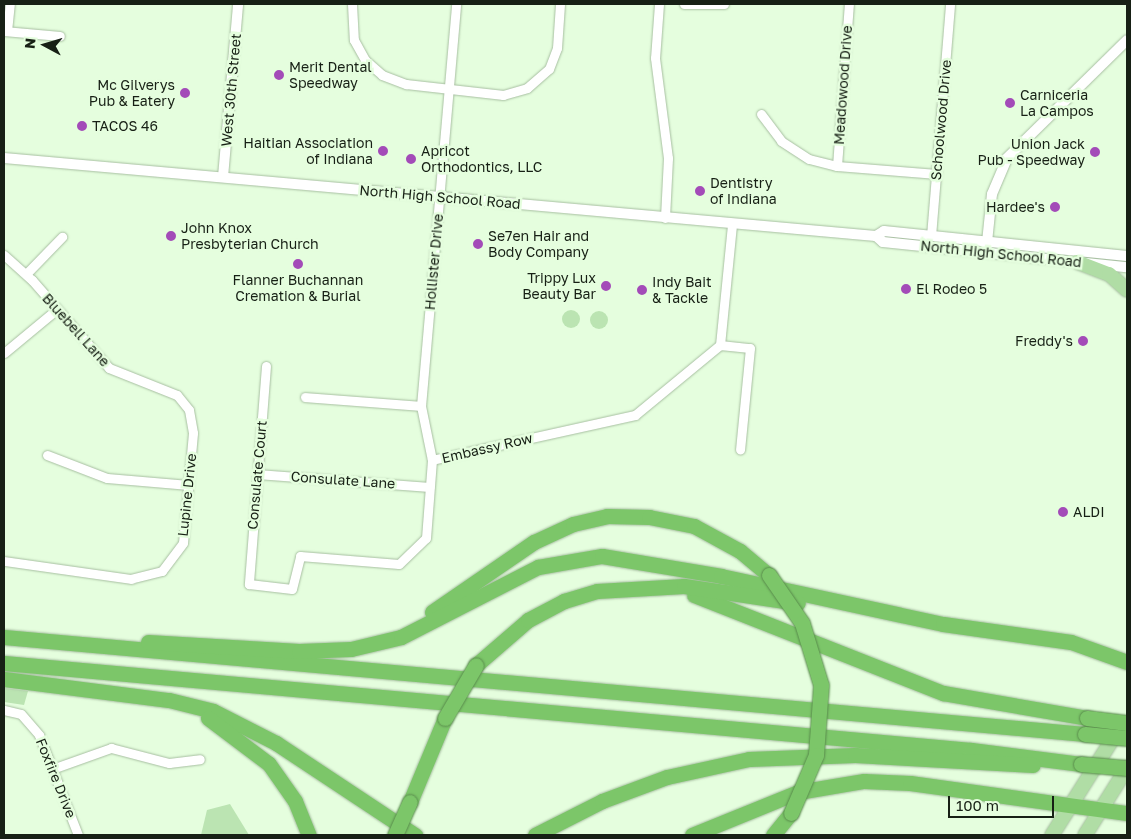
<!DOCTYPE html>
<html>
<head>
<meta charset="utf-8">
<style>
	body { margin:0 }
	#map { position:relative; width:1131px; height:839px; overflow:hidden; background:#e5fede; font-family:"Golos Text",sans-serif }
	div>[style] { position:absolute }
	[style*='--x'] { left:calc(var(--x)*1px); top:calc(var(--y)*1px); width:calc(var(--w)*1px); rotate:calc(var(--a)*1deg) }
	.green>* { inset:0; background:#bbe4b2 }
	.round { border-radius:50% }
	.roads { filter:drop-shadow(0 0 1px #a7bfa1) drop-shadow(0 0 1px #a7bfa1) }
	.minor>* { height:9px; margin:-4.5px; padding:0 4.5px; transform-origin:4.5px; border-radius:4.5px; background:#fff }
	.tertiary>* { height:10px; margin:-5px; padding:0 5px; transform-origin:5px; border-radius:5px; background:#fff }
	.primary>* { height:14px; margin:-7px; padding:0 7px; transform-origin:7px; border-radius:7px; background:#b0dda5 }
	.motorway>* { height:15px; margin:-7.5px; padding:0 7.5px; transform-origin:7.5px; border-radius:7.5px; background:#7cc669 }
	.bridges { filter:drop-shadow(0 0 1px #598c4c) drop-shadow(0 0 1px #598c4c) }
	.motorway-bridge>* { height:15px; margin:-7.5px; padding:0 7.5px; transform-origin:7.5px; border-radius:7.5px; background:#7cc669 }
	.dots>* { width:14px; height:14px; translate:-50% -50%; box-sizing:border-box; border:2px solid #e5fede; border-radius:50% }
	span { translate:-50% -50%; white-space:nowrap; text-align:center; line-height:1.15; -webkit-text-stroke:5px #e5fede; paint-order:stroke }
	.poi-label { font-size:14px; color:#172015 }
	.left { translate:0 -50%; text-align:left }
	.right { translate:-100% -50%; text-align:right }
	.street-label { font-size:14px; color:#172015 }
	.frame { position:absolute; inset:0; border:5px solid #172015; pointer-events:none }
	.north { position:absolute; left:20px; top:20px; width:50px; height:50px; -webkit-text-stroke:4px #e5fede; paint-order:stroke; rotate:276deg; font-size:14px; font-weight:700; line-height:20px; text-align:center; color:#172015 }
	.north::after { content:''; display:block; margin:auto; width:18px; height:22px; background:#172015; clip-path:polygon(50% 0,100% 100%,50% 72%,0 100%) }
	.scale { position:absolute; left:948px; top:796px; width:106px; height:22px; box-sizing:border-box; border:2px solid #172015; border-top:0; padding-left:6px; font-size:15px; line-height:18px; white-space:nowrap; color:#172015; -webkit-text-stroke:4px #e5fede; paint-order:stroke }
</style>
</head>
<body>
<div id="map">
	<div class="green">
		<i class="round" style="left:562px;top:310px;width:18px;height:18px"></i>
		<i class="round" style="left:590px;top:311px;width:18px;height:18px"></i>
		<i style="clip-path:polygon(4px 688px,28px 691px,24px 705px,4px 702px)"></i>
		<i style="clip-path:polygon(230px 804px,249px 835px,201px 835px,207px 810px)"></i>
	</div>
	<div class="roads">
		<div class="minor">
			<i style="--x:352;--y:4;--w:36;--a:87"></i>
			<i style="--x:354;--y:40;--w:23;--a:61"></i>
			<i style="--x:365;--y:60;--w:23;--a:41"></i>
			<i style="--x:382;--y:75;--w:26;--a:21"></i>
			<i style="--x:406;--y:84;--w:98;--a:6.5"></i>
			<i style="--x:503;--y:95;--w:25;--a:-16"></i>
			<i style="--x:527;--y:88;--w:29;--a:-41"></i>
			<i style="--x:549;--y:69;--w:22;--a:-69"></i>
			<i style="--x:557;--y:48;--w:44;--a:-86.1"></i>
			<i style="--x:659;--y:4;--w:54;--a:94.2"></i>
			<i style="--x:655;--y:58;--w:101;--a:82.6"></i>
			<i style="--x:668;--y:158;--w:60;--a:92.9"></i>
			<i style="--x:684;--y:4;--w:40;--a:0"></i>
			<i style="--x:4;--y:31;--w:56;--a:5.1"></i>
			<i style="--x:7;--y:31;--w:27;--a:-84"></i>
			<i style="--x:761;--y:114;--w:34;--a:53"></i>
			<i style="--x:781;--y:141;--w:33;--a:33"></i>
			<i style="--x:809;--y:159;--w:29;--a:14"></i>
			<i style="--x:837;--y:166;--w:100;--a:4.6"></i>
			<i style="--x:837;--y:166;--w:162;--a:-85.8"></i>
			<i style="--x:931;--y:236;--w:233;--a:-85.3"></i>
			<i style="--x:4;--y:255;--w:38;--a:42"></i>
			<i style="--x:32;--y:280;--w:117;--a:48.8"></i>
			<i style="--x:109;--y:368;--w:73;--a:21.7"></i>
			<i style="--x:177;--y:395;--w:19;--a:51"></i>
			<i style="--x:189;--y:410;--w:23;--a:80"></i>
			<i style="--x:193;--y:433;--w:110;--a:95.2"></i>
			<i style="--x:183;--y:543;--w:35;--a:127"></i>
			<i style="--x:162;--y:571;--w:32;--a:166"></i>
			<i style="--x:131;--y:579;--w:128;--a:-171.9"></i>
			<i style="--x:26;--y:274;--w:52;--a:-45.8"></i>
			<i style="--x:720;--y:345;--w:122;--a:-84.3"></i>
			<i style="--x:4;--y:353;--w:69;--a:-39.7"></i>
			<i style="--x:266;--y:366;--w:219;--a:94.5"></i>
			<i style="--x:249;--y:584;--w:43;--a:6.6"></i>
			<i style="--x:292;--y:589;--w:34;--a:-76"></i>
			<i style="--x:300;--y:556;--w:99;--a:4.6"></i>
			<i style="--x:399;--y:564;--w:37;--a:-44"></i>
			<i style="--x:426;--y:538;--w:78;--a:-85.6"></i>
			<i style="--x:432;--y:460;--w:55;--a:-101.5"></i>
			<i style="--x:421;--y:406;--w:404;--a:-85"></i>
			<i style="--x:305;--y:397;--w:116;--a:4.4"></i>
			<i style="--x:47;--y:455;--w:64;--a:21"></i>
			<i style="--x:107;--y:478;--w:82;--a:4.9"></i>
			<i style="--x:432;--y:460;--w:208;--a:-12.5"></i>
			<i style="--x:635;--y:415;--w:110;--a:-39.5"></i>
			<i style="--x:720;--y:345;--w:30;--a:6"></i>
			<i style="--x:750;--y:348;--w:102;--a:95.6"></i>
			<i style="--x:257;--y:474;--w:173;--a:4.3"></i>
			<i style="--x:4;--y:710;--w:17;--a:13"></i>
			<i style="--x:21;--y:714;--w:28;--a:49"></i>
			<i style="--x:39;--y:735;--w:107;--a:68.7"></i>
			<i style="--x:52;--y:769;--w:63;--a:-19.6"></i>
			<i style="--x:111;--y:748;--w:60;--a:14.5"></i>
			<i style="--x:169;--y:763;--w:31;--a:-7"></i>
		</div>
		<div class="tertiary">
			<i style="--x:4;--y:158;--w:875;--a:5.11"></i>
			<i style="--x:876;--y:236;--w:9;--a:41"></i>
			<i style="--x:883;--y:242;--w:245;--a:5.9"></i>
			<i style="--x:223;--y:177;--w:174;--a:-85"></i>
			<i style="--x:876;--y:236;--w:9;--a:-32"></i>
			<i style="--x:884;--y:231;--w:244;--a:5.9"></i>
			<i style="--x:986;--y:252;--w:58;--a:-84.1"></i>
			<i style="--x:992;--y:194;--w:39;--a:-67"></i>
			<i style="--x:1007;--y:158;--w:168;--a:-44.5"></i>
		</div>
		<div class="primary">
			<i style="--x:1077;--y:262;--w:34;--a:21"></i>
			<i style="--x:1109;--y:274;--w:24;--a:42"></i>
			<i style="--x:1052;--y:835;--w:125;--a:-57.7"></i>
			<i style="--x:1085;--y:835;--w:79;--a:-57.9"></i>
		</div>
		<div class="motorway">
			<i style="--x:694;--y:595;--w:268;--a:21.5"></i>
			<i style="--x:943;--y:693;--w:146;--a:9.8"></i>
			<i style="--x:432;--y:612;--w:124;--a:-34.5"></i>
			<i style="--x:534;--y:542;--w:43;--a:-24.8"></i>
			<i style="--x:573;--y:524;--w:35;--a:-13"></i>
			<i style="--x:607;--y:516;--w:42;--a:1.4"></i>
			<i style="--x:649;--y:517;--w:46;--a:11.3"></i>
			<i style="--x:694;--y:526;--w:52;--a:28.5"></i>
			<i style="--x:740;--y:551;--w:38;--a:40"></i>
			<i style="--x:4;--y:637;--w:1085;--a:5.13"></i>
			<i style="--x:148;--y:642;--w:151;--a:3.4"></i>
			<i style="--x:299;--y:651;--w:52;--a:-2.2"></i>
			<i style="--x:351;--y:649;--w:51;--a:-13.5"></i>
			<i style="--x:401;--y:637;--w:154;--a:-27.1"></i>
			<i style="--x:538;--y:567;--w:65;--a:-9.8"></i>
			<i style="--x:602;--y:556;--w:121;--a:9.5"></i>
			<i style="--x:721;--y:576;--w:227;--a:12.2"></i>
			<i style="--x:943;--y:624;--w:129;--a:8"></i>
			<i style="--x:1071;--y:642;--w:59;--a:19.7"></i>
			<i style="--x:4;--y:663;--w:971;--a:5.14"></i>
			<i style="--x:971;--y:750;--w:111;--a:7.3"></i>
			<i style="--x:476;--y:665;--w:69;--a:-40.9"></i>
			<i style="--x:528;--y:620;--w:41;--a:-27.8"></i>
			<i style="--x:564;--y:601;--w:34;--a:-17"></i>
			<i style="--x:597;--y:591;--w:87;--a:-3.3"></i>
			<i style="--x:684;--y:586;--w:115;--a:8.5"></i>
			<i style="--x:4;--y:679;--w:166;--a:7.3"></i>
			<i style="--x:169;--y:700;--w:45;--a:14"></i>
			<i style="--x:213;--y:711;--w:71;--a:26.9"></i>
			<i style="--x:276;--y:743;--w:167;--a:33.5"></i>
			<i style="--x:208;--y:718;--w:76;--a:37"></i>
			<i style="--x:269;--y:764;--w:45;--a:54.9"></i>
			<i style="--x:295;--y:801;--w:37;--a:68"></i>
			<i style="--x:410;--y:802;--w:91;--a:-67.4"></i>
			<i style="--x:535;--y:835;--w:75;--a:-26.9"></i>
			<i style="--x:602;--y:801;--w:69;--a:-20.3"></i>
			<i style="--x:667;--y:777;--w:84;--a:-12.4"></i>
			<i style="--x:749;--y:759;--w:106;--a:-2.2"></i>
			<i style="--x:855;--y:755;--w:178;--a:3.2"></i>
			<i style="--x:692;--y:835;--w:114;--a:-22.1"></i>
			<i style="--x:798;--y:792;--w:67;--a:-9.5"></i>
			<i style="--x:864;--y:781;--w:46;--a:2.5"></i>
			<i style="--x:910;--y:783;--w:219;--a:7.9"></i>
			<i style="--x:773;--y:835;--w:28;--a:-51"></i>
		</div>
	</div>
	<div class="bridges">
		<div class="motorway-bridge">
			<i style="--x:769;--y:575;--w:58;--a:55.5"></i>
			<i style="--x:802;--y:623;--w:65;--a:73"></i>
			<i style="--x:821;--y:685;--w:70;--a:94.1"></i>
			<i style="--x:816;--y:755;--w:63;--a:113.3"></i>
			<i style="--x:445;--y:718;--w:61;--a:-59.7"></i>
			<i style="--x:1087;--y:718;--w:40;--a:7.1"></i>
			<i style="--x:1085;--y:734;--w:42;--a:5.4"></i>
			<i style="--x:1081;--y:764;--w:46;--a:5"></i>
			<i style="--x:395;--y:835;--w:36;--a:-66"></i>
		</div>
	</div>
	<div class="dots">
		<i style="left:279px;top:75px;background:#a34bb8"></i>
		<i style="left:185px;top:93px;background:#a34bb8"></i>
		<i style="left:1010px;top:103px;background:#a34bb8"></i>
		<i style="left:82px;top:126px;background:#a34bb8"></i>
		<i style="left:383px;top:151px;background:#a34bb8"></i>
		<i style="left:1095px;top:152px;background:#a34bb8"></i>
		<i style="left:411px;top:159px;background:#a34bb8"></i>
		<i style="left:700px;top:191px;background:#a34bb8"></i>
		<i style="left:1055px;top:207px;background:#a34bb8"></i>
		<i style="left:171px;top:236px;background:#a34bb8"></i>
		<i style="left:478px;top:244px;background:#a34bb8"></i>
		<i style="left:298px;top:264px;background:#a34bb8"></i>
		<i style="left:606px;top:286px;background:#a34bb8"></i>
		<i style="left:906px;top:289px;background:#a34bb8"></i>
		<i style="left:642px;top:290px;background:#a34bb8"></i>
		<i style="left:1083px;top:341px;background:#a34bb8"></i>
		<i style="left:1063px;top:512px;background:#a34bb8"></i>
	</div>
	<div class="poi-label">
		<span class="left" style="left:289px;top:75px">Merit Dental<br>Speedway</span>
		<span class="right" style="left:175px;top:93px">Mc Gilverys<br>Pub &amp; Eatery</span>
		<span class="left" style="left:1020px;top:103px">Carniceria<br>La Campos</span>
		<span class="left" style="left:92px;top:126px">TACOS 46</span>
		<span class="right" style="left:373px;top:151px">Haitian Association<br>of Indiana</span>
		<span class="right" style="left:1085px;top:152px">Union Jack<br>Pub - Speedway</span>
		<span class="left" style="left:421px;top:159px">Apricot<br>Orthodontics, LLC</span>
		<span class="left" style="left:710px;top:191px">Dentistry<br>of Indiana</span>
		<span class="right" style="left:1045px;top:207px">Hardee's</span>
		<span class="left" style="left:181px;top:236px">John Knox<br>Presbyterian Church</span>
		<span class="left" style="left:488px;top:244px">Se7en Hair and<br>Body Company</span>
		<span class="right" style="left:596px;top:286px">Trippy Lux<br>Beauty Bar</span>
		<span style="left:298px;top:288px">Flanner Buchannan<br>Cremation &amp; Burial</span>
		<span class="left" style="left:652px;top:290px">Indy Bait<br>&amp; Tackle</span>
		<span class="left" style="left:916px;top:289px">El Rodeo 5</span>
		<span class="right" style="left:1073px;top:341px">Freddy's</span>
		<span class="left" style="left:1073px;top:512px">ALDI</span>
	</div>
	<div class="street-label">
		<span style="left:843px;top:85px;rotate:-86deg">Meadowood Drive</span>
		<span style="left:231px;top:90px;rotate:-85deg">West 30th Street</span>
		<span style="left:941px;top:120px;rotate:-85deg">Schoolwood Drive</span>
		<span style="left:440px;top:197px;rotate:5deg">North High School Road</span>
		<span style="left:1001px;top:254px;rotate:6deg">North High School Road</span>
		<span style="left:434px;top:262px;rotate:-85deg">Hollister Drive</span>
		<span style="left:76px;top:330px;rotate:48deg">Bluebell Lane</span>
		<span style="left:487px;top:448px;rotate:-13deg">Embassy Row</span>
		<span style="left:257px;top:475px;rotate:-85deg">Consulate Court</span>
		<span style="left:343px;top:480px;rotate:4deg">Consulate Lane</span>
		<span style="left:187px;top:495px;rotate:-84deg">Lupine Drive</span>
		<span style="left:56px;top:778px;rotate:68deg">Foxfire Drive</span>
	</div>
	<div class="frame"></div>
	<div class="north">N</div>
	<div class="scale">100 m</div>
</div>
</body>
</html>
